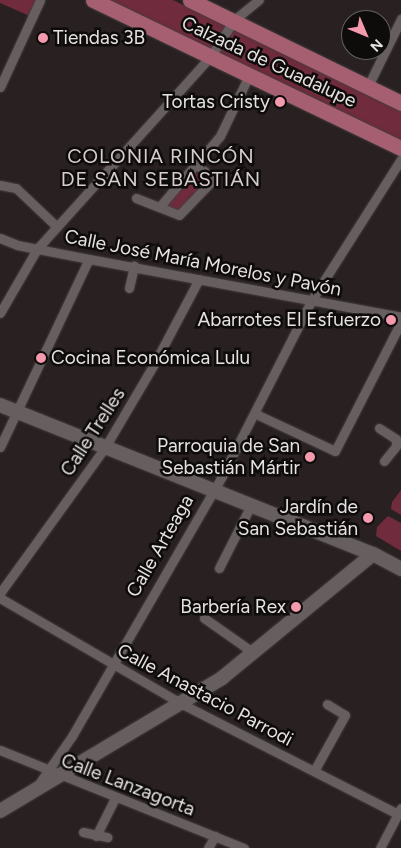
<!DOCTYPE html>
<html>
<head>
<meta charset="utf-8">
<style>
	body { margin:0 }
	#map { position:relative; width:401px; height:848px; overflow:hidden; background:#282021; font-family:Figtree,sans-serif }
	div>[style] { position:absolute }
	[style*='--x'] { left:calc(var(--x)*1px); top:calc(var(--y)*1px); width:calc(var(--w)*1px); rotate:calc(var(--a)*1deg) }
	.green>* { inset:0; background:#702b3d }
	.roads { filter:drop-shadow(0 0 1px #433e3f) drop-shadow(0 0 1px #433e3f) }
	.street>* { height:9px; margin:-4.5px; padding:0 4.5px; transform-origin:4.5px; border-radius:4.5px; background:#675e60 }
	.secondary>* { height:14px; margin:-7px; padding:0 7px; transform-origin:7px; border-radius:7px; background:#675e60 }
	.primary>* { height:15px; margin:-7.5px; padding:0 7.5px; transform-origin:7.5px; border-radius:7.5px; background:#a65f70 }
	.dots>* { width:14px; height:14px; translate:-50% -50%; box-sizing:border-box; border:2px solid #0e0b0b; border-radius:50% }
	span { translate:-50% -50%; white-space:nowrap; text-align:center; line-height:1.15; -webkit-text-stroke:5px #0e0b0b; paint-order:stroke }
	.poi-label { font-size:19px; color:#e6e1e2 }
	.left { translate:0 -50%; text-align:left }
	.right { translate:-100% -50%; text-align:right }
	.street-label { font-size:19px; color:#e6e1e2 }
	.neighbourhood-label { font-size:20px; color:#d7cdce; letter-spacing:1px }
	.north { position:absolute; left:341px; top:10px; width:50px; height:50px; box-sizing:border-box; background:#0e0b0b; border:1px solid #646161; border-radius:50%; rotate:135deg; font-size:14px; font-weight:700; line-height:20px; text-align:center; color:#e6e1e2 }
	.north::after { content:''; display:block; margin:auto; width:18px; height:22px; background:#f39aac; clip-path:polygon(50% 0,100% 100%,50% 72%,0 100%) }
</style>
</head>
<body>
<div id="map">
	<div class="green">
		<i style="clip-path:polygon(0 0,40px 0,32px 17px,0 3px)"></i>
		<i style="clip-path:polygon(100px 0,173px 0,401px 111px,401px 141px)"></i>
		<i style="clip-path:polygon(195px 172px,204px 179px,204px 186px,178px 213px,166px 207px,167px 200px)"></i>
		<i style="clip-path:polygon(401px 490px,401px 515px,391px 509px,392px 502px)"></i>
		<i style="clip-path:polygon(388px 516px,401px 523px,401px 551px,376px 536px,377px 527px)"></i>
	</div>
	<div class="roads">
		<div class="street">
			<i style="--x:368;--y:86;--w:75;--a:-63.8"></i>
			<i style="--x:0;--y:87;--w:96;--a:-65.3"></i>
			<i style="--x:0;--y:185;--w:16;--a:11"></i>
			<i style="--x:16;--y:188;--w:55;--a:43.5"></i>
			<i style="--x:136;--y:198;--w:46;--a:21.6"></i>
			<i style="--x:179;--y:215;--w:45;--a:-45.9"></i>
			<i style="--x:210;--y:183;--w:8;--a:-97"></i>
			<i style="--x:209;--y:175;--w:17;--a:-140"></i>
			<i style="--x:161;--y:205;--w:91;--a:-49.5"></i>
			<i style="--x:220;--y:136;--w:70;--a:-64.5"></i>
			<i style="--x:0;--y:238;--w:18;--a:22"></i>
			<i style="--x:17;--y:245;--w:73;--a:11"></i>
			<i style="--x:89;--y:259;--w:317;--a:10.5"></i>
			<i style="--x:129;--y:288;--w:23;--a:-77"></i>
			<i style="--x:0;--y:313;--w:74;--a:-60"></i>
			<i style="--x:37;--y:249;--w:260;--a:-48"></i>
			<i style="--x:211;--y:56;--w:43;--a:-57.4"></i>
			<i style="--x:234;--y:20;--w:32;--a:-39"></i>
			<i style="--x:256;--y:414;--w:87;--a:25.1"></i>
			<i style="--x:335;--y:451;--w:145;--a:-62.9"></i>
			<i style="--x:379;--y:428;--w:20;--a:33"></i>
			<i style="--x:396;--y:439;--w:7;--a:90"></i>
			<i style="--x:0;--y:447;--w:208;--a:-64.7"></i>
			<i style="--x:384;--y:461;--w:19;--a:-51"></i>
			<i style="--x:219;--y:568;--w:71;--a:-63.1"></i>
			<i style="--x:0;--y:593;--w:178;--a:-54.2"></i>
			<i style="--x:104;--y:449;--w:99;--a:-59.5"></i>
			<i style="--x:154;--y:364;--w:96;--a:-62.1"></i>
			<i style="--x:0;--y:598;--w:211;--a:30.2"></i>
			<i style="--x:182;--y:704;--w:242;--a:27"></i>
			<i style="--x:204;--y:618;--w:61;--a:35"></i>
			<i style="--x:0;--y:750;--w:263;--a:21.9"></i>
			<i style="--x:314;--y:771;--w:64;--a:-61"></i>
			<i style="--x:345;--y:715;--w:21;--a:-149"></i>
			<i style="--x:38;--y:785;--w:60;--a:-55.2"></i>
			<i style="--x:72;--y:736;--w:300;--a:-60"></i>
			<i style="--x:222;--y:476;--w:196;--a:-63"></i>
			<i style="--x:311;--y:301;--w:168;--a:-57.6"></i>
			<i style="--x:83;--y:832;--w:25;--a:12"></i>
			<i style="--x:96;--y:836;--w:42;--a:-63.4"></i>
			<i style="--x:208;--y:848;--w:14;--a:-60"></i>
			<i style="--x:380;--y:848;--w:45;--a:-62.3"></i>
		</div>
		<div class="secondary">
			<i style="--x:0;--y:405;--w:402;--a:21.8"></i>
			<i style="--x:373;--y:554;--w:32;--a:28"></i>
			<i style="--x:0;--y:811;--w:259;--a:-30.9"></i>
			<i style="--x:222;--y:678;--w:195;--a:-39.4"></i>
		</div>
		<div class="primary">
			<i style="--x:93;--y:0;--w:342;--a:25.7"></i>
			<i style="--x:190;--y:0;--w:235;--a:26"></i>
		</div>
	</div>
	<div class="dots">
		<i style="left:43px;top:38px;background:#f39aac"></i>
		<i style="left:280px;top:102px;background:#f39aac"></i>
		<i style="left:391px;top:320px;background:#f39aac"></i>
		<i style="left:41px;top:358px;background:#f39aac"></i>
		<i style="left:310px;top:457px;background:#f39aac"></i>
		<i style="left:368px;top:518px;background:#f39aac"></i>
		<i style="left:296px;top:607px;background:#f39aac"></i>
	</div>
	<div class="poi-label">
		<span class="left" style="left:53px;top:38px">Tiendas 3B</span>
		<span class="right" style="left:270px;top:102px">Tortas Cristy</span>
		<span class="right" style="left:381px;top:320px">Abarrotes El Esfuerzo</span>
		<span class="left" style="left:51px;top:358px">Cocina Económica Lulu</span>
		<span class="right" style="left:300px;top:457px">Parroquia de San<br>Sebastián Mártir</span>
		<span class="right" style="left:358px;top:518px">Jardín de<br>San Sebastián</span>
		<span class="right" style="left:286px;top:607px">Barbería Rex</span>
	</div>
	<div class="street-label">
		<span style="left:269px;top:62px;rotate:25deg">Calzada de Guadalupe</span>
		<span style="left:203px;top:263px;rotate:11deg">Calle José María Morelos y Pavón</span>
		<span style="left:93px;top:432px;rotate:-57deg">Calle Trelles</span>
		<span style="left:160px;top:546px;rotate:-60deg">Calle Arteaga</span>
		<span style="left:205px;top:695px;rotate:28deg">Calle Anastacio Parrodi</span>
		<span style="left:128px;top:785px;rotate:21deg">Calle Lanzagorta</span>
	</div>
	<div class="neighbourhood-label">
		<span style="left:161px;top:168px">COLONIA RINCÓN<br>DE SAN SEBASTIÁN</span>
	</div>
	<div class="north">N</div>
</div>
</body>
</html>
